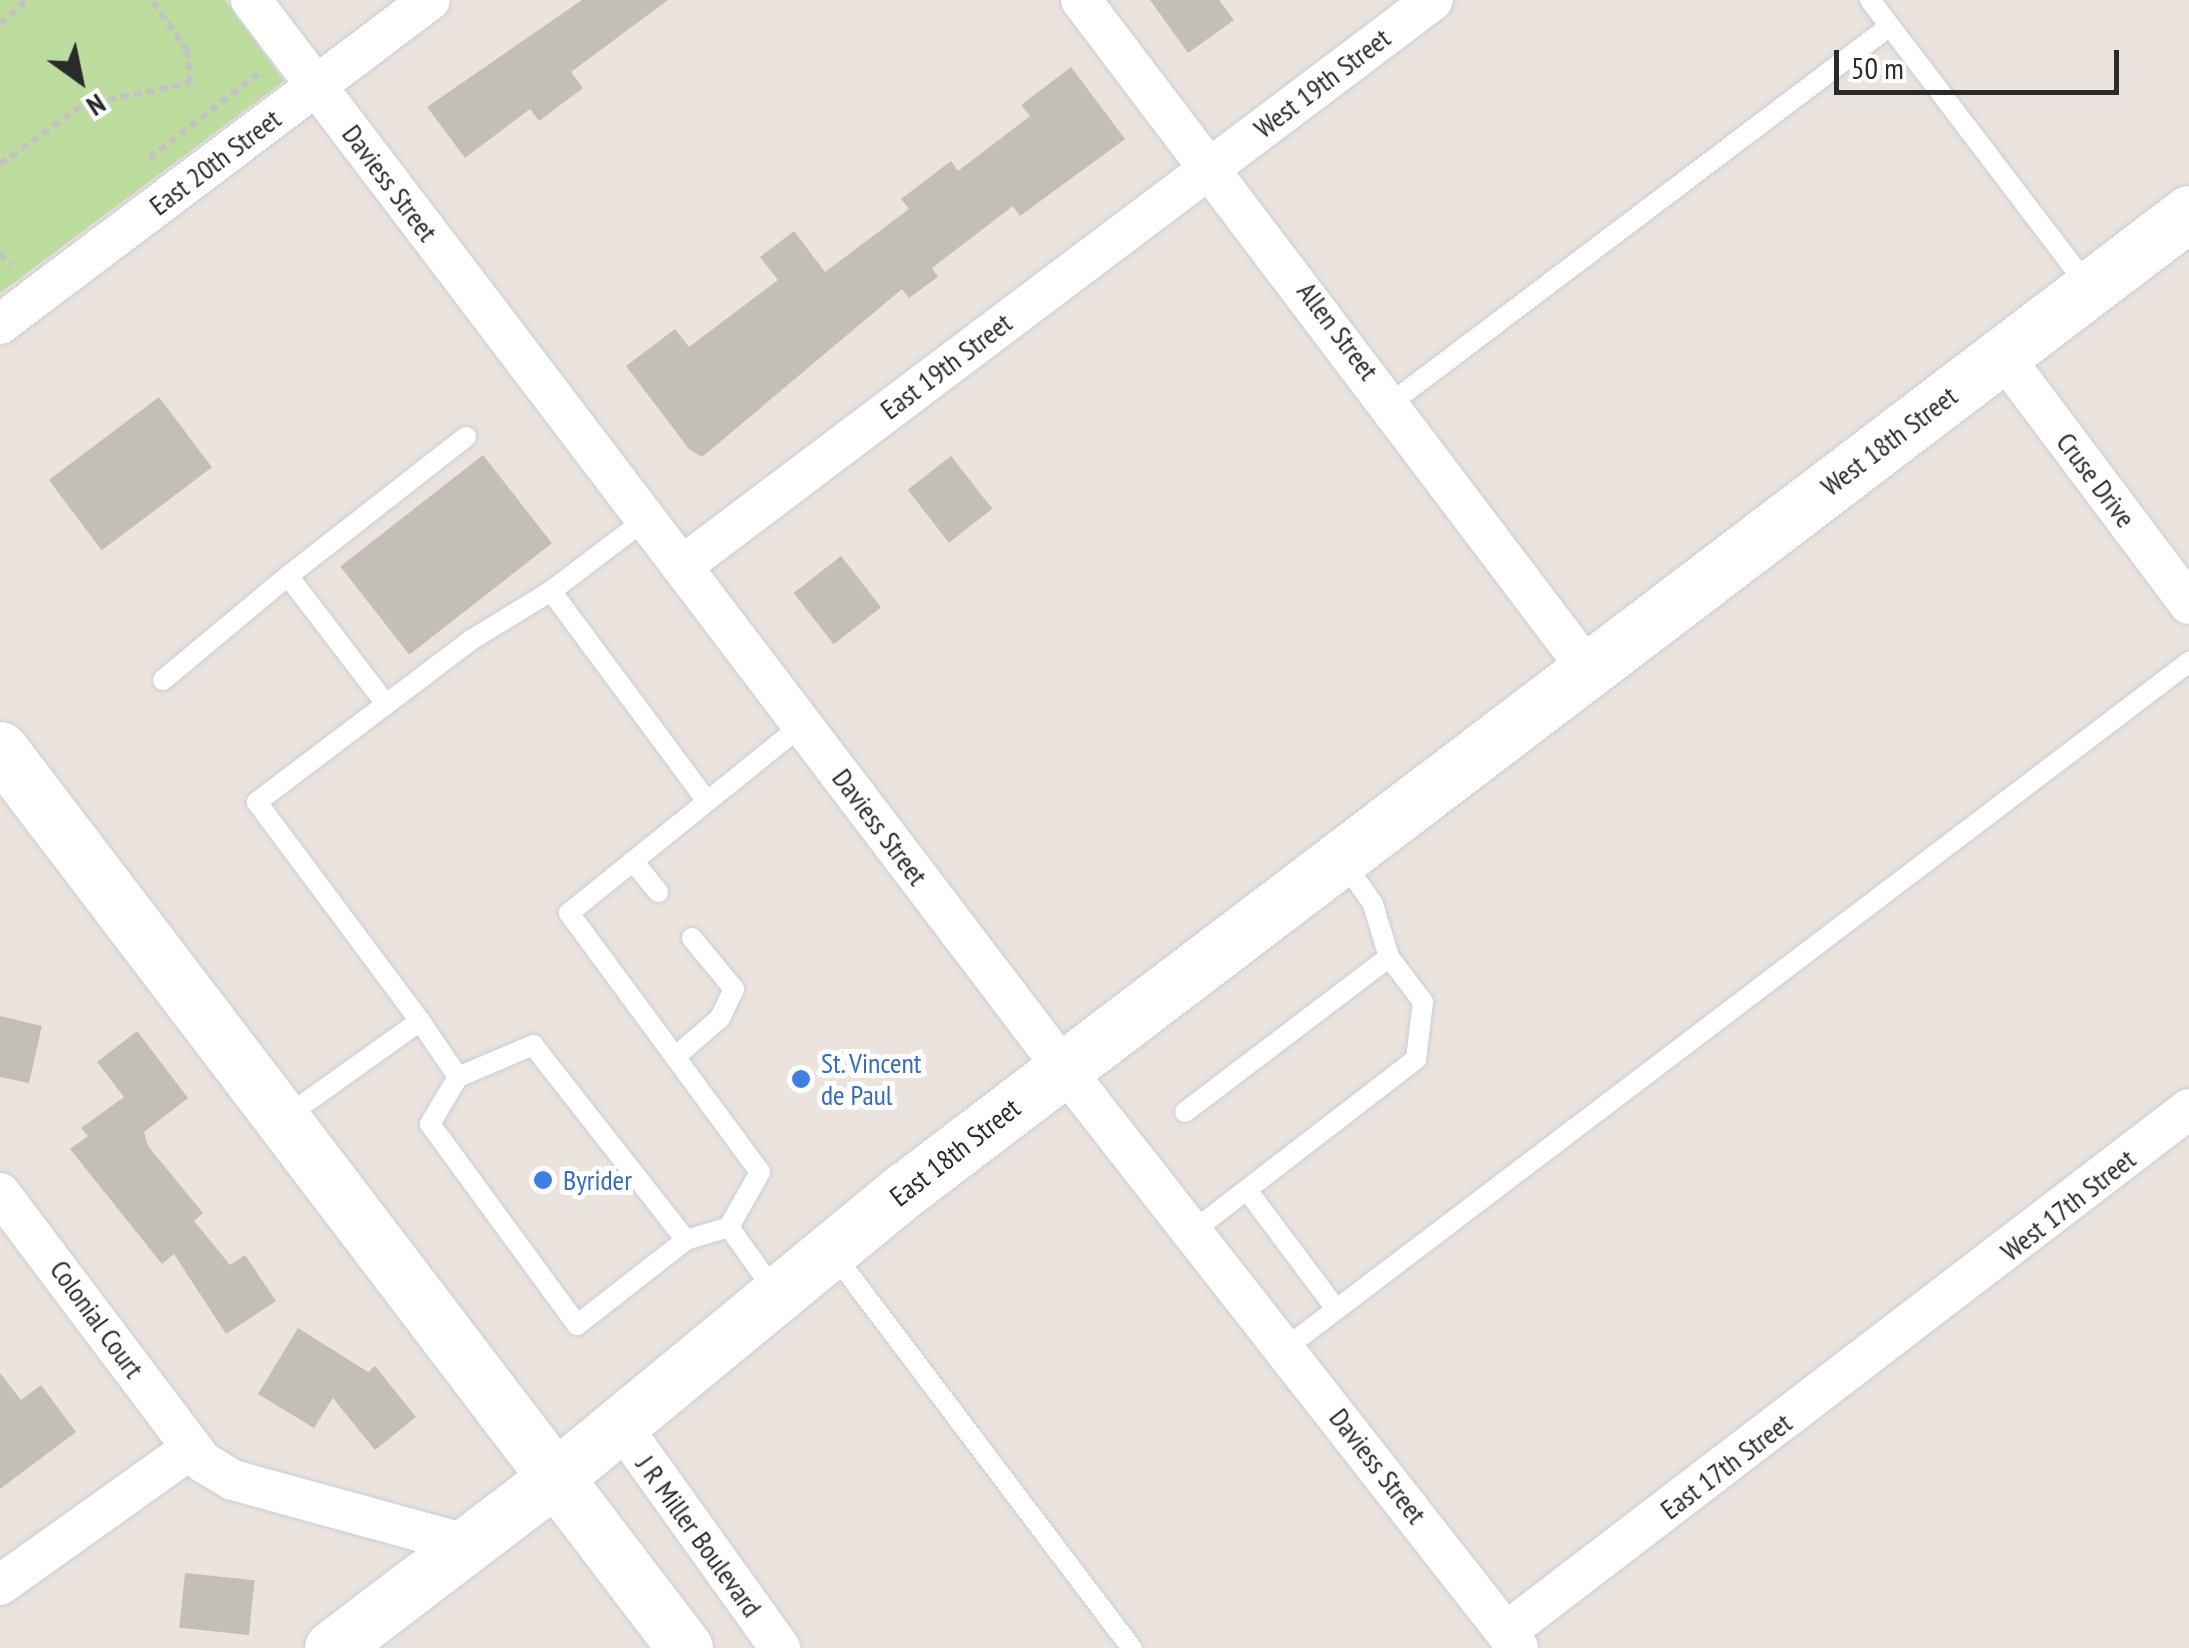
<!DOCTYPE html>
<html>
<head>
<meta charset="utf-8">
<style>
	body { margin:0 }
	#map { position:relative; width:2189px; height:1648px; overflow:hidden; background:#ebe3dd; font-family:"PT Sans Narrow",sans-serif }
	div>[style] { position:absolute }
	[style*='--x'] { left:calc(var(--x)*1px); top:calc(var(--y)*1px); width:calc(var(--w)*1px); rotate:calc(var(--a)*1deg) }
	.green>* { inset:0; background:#bddd9e }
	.building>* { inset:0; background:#c4beb9; transform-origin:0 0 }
	.path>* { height:6px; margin-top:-3px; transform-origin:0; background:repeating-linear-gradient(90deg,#c3c3c3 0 8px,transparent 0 13px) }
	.roads { filter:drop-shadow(0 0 2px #c9ced7) drop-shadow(0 0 2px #c9ced7) }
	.lane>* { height:20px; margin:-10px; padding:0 10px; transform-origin:10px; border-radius:10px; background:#fff }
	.street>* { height:40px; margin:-20px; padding:0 20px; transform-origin:20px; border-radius:20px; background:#fff }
	.secondary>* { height:55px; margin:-27.5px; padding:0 27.5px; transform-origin:27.5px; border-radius:27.5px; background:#fff }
	.dots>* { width:28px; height:28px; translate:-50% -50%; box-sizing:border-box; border:5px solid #fff; border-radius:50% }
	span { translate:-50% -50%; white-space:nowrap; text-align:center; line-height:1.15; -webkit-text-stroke:10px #fff; paint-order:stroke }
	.street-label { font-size:28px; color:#2a2a2a }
	.shop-label { font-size:28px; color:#366cbe }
	.left { translate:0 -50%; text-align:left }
	.north { position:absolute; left:30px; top:30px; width:100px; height:100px; -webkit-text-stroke:8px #fff; paint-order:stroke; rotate:147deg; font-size:28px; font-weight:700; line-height:40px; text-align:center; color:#2a2a2a }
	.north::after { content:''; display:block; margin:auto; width:35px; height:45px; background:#2a2a2a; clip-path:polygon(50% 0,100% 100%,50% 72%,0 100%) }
	.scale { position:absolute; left:1834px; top:50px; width:285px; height:45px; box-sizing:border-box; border:5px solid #2a2a2a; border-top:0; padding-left:12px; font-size:30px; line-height:35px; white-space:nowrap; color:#2a2a2a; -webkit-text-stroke:8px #fff; paint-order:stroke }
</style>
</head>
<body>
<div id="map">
	<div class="green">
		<i style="clip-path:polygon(0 0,225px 0,284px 81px,0 293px)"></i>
	</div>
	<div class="building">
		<i style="clip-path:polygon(582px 0,668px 0,571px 72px,583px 88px,539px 121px,530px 109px,465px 158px,427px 107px)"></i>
		<i style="clip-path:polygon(1150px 0,1219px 0,1234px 20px,1188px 53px)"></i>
		<i style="clip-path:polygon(1071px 67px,1125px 139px,1020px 216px,1013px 206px,932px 268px,938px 277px,909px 298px,902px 289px,702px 457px,689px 449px,626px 366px,675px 329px,689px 347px,778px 280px,760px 257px,794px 231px,825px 272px,909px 209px,901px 199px,951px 161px,958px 171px,1030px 116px,1021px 105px)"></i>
		<i style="left:159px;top:397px;width:88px;height:138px;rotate:53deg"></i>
		<i style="left:483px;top:455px;width:112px;height:181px;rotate:52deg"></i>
		<i style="left:951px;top:456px;width:67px;height:55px;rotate:52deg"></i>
		<i style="left:841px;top:556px;width:65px;height:60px;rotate:52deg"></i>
		<i style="clip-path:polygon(0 1016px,42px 1026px,29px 1083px,0 1077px)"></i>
		<i style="clip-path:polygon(137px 1031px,188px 1098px,144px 1132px,148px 1146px,203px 1213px,194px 1221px,230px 1265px,245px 1255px,276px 1301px,226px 1334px,174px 1254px,162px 1264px,70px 1149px,88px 1136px,81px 1128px,124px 1097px,97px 1062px)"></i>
		<i style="clip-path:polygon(298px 1328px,368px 1372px,375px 1366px,416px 1417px,375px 1450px,333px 1398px,314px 1428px,258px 1394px)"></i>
		<i style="clip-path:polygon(0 1373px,21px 1400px,41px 1385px,76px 1432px,0 1489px)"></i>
		<i style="left:185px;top:1573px;width:70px;height:55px;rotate:6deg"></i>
	</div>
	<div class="path">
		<i style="--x:0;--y:24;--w:37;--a:-41"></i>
		<i style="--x:149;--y:158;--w:143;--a:-37.6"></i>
		<i style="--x:0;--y:164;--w:102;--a:-35.4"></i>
		<i style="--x:83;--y:105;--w:109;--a:-11.6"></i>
		<i style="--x:190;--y:83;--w:32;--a:-95"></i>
		<i style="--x:187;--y:51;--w:62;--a:-124.5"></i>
		<i style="--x:0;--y:253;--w:16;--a:50"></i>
	</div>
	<div class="roads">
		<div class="lane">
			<i style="--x:1870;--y:0;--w:361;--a:52.7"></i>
			<i style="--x:1391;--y:403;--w:625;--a:-37.07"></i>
			<i style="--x:646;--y:519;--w:119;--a:142.8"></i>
			<i style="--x:551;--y:591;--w:262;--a:53.4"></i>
			<i style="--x:163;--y:680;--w:163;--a:-39.8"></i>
			<i style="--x:386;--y:704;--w:161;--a:-127.4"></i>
			<i style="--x:288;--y:576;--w:226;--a:-38"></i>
			<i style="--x:633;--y:861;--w:40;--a:51"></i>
			<i style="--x:420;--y:1021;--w:68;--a:55.8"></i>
			<i style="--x:458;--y:1077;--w:55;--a:120.8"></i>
			<i style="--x:430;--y:1124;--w:249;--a:53.8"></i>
			<i style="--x:577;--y:1325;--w:138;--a:-37.9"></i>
			<i style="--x:686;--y:1240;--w:45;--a:-16.8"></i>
			<i style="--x:675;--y:1057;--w:60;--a:-40.9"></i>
			<i style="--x:720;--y:1018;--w:32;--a:-64"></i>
			<i style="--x:734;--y:989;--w:66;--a:-129.5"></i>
			<i style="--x:458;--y:1077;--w:82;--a:-23.1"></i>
			<i style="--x:533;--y:1045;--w:248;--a:51.9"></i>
			<i style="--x:1185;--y:1112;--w:256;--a:-37.2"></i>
			<i style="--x:284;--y:1118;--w:167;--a:-35.5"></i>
			<i style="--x:420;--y:1021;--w:273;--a:-126.7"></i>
			<i style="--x:257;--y:802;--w:268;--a:-37.1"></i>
			<i style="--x:471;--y:640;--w:94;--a:-31.5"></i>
			<i style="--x:1247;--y:1190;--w:149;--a:53.2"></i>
			<i style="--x:1193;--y:1231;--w:282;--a:-37.6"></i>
			<i style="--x:1416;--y:1059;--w:57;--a:-83"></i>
			<i style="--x:1423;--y:1002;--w:56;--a:-127.1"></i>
			<i style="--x:1389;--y:957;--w:55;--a:-106.8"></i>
			<i style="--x:1373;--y:904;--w:52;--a:-124.9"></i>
			<i style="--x:832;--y:1252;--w:497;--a:52.9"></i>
			<i style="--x:776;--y:1293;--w:81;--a:-125.5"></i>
			<i style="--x:729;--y:1227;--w:63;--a:-60.6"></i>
			<i style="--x:760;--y:1172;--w:322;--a:-126.4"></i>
			<i style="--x:569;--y:913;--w:299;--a:-38.9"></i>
			<i style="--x:1287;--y:1347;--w:1133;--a:-37.21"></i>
		</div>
		<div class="street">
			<i style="--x:251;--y:0;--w:1343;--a:52.75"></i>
			<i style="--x:1064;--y:1069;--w:736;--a:51.9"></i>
			<i style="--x:1081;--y:0;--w:838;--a:52.86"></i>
			<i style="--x:0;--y:324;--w:538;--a:-37"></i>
			<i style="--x:2003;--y:356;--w:310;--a:53.1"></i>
			<i style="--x:682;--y:566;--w:940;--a:-37"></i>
			<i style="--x:0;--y:1193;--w:337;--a:53"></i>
			<i style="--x:203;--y:1462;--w:35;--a:31"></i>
			<i style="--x:233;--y:1480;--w:242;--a:15.4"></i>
			<i style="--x:619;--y:1423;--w:277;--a:54.4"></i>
			<i style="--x:0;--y:1585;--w:234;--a:-35.5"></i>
			<i style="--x:1506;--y:1632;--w:860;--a:-37.44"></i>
		</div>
		<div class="secondary">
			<i style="--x:0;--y:749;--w:1130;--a:52.69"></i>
			<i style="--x:332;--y:1648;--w:280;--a:-37.3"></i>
			<i style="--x:555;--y:1478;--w:455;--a:-39.5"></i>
			<i style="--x:906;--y:1189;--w:1612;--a:-37.26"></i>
		</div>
	</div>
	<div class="dots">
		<i style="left:801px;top:1079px;background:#3f7fe0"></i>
		<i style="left:543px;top:1180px;background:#3f7fe0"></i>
	</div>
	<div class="street-label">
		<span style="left:1322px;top:83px;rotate:-37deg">West 19th Street</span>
		<span style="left:215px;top:162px;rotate:-37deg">East 20th Street</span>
		<span style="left:390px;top:183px;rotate:53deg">Daviess Street</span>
		<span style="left:1338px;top:331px;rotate:53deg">Allen Street</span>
		<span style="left:946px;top:366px;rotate:-37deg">East 19th Street</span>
		<span style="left:1889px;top:441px;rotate:-37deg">West 18th Street</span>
		<span style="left:2096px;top:480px;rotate:53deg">Cruse Drive</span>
		<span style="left:880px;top:827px;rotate:53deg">Daviess Street</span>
		<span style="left:955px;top:1152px;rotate:-38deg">East 18th Street</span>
		<span style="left:2068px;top:1205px;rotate:-38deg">West 17th Street</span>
		<span style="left:97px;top:1319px;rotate:54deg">Colonial Court</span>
		<span style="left:1378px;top:1466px;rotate:52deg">Daviess Street</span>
		<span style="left:1726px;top:1466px;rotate:-37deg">East 17th Street</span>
		<span style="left:699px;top:1536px;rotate:54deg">J R Miller Boulevard</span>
	</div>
	<div class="shop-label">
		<span class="left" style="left:821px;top:1079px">St. Vincent<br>de Paul</span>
		<span class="left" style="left:563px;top:1180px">Byrider</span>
	</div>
	<div class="north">N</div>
	<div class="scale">50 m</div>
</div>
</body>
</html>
